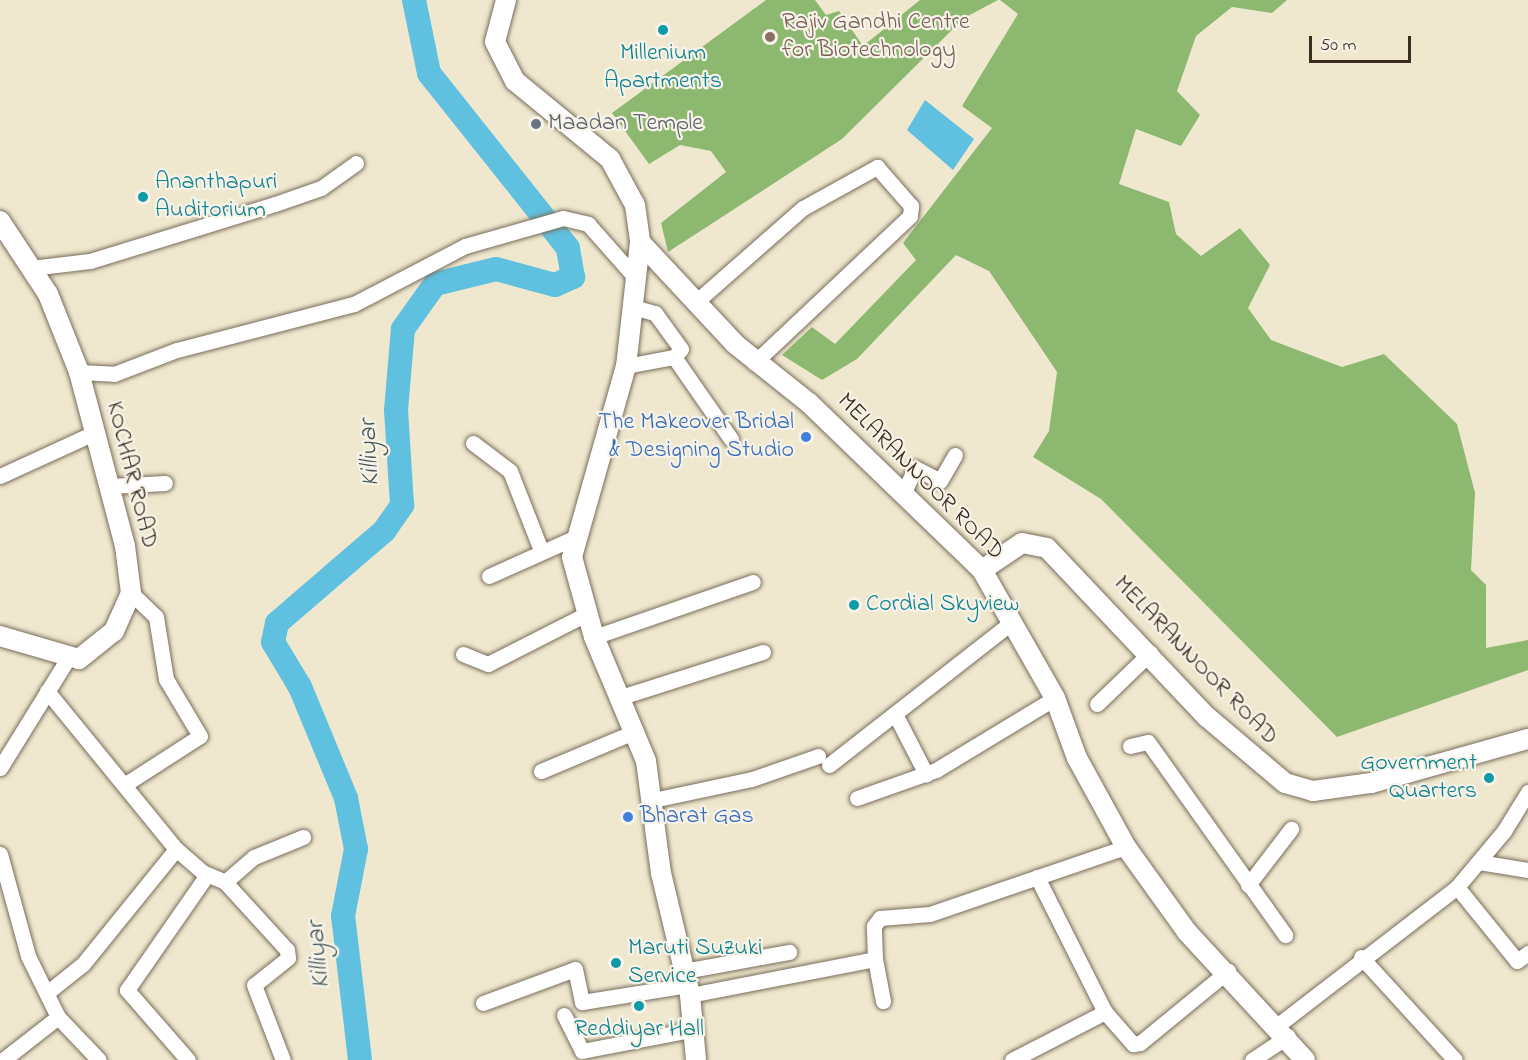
<!DOCTYPE html>
<html>
<head>
<meta charset="utf-8">
<style>
	body { margin:0 }
	#map { position:relative; width:1528px; height:1060px; overflow:hidden; background:#efe8ce; font-family:"Indie Flower",sans-serif }
	div>[style] { position:absolute }
	[style*='--x'] { left:calc(var(--x)*1px); top:calc(var(--y)*1px); width:calc(var(--w)*1px); rotate:calc(var(--a)*1deg) }
	.forest>* { inset:0; background:#8cb870 }
	.water>* { inset:0; background:#60c0df }
	.river>* { height:24px; margin:-12px; padding:0 12px; transform-origin:12px; border-radius:12px; background:#60c0df }
	.roads { filter:drop-shadow(0 0 2px #7a6c5c) drop-shadow(0 0 2px #7a6c5c) }
	.minor>* { height:15px; margin:-7.5px; padding:0 7.5px; transform-origin:7.5px; border-radius:7.5px; background:#fff }
	.tertiary>* { height:20px; margin:-10px; padding:0 10px; transform-origin:10px; border-radius:10px; background:#fff }
	.dots>* { width:16px; height:16px; translate:-50% -50%; box-sizing:border-box; border:3px solid #f7f3e8; border-radius:50% }
	span { translate:-50% -50%; white-space:nowrap; text-align:center; line-height:1.15; -webkit-text-stroke:4.5px #f7f3e8; paint-order:stroke }
	.education-label { font-size:24px; color:#785e54 }
	.left { translate:0 -50%; text-align:left }
	.culture-label { font-size:24px; color:#0d838f }
	.right { translate:-100% -50%; text-align:right }
	.worship-label { font-size:24px; color:#5b616d }
	.shop-label { font-size:24px; color:#366cbe }
	.street-label { font-size:24px; color:#3b2a1e }
	.water-label { font-size:26px; color:#465758; font-style:italic }
	.scale { position:absolute; left:1309px; top:36px; width:102px; height:27px; box-sizing:border-box; border:3px solid #3b2a1e; border-top:0; padding-left:8px; font-size:18px; line-height:21px; white-space:nowrap; color:#3b2a1e; -webkit-text-stroke:4px #f7f3e8; paint-order:stroke }
</style>
</head>
<body>
<div id="map">
	<div class="forest">
		<i style="clip-path:polygon(766px 0,815px 0,826px 15px,839px 11px,863px 46px,920px 0,998px 0,964px 18px,842px 139px,668px 252px,661px 223px,726px 172px,711px 151px,680px 145px,649px 164px,612px 113px)"></i>
		<i style="clip-path:polygon(1000px 0,1287px 0,1272px 13px,1232px 7px,1196px 36px,1177px 91px,1200px 115px,1181px 146px,1136px 129px,1119px 184px,1169px 202px,1176px 234px,1201px 256px,1240px 228px,1270px 265px,1248px 308px,1271px 340px,1342px 367px,1384px 354px,1457px 424px,1475px 493px,1471px 570px,1486px 585px,1486px 648px,1528px 640px,1528px 670px,1337px 737px,1101px 499px,1033px 457px,1049px 431px,1057px 372px,989px 271px,956px 255px,857px 359px,822px 380px,782px 355px,812px 327px,835px 344px,916px 260px,903px 243px,992px 128px,962px 106px,1018px 14px)"></i>
	</div>
	<div class="water">
		<i style="clip-path:polygon(925px 100px,974px 139px,953px 170px,907px 130px)"></i>
	</div>
	<div class="river">
		<i style="--x:360;--y:1060;--w:145;--a:-96.7"></i>
		<i style="--x:343;--y:916;--w:68;--a:-79"></i>
		<i style="--x:356;--y:849;--w:52;--a:-101.1"></i>
		<i style="--x:346;--y:798;--w:120;--a:-112.5"></i>
		<i style="--x:300;--y:687;--w:52;--a:-121"></i>
		<i style="--x:273;--y:642;--w:19;--a:-78"></i>
		<i style="--x:277;--y:623;--w:141;--a:-40.7"></i>
		<i style="--x:384;--y:531;--w:32;--a:-55"></i>
		<i style="--x:402;--y:505;--w:95;--a:-93.6"></i>
		<i style="--x:396;--y:410;--w:81;--a:-85.1"></i>
		<i style="--x:403;--y:329;--w:55;--a:-54.6"></i>
		<i style="--x:435;--y:284;--w:63;--a:-13.8"></i>
		<i style="--x:496;--y:269;--w:61;--a:15.2"></i>
		<i style="--x:555;--y:285;--w:20;--a:-24"></i>
		<i style="--x:573;--y:277;--w:29;--a:-100"></i>
		<i style="--x:568;--y:248;--w:223;--a:-128.5"></i>
		<i style="--x:429;--y:73;--w:75;--a:-101.6"></i>
	</div>
	<div class="roads">
		<div class="minor">
			<i style="--x:31;--y:268;--w:59;--a:-6.8"></i>
			<i style="--x:90;--y:261;--w:194;--a:-17.1"></i>
			<i style="--x:275;--y:204;--w:49;--a:-19.2"></i>
			<i style="--x:321;--y:188;--w:43;--a:-35.5"></i>
			<i style="--x:697;--y:301;--w:141;--a:-41.3"></i>
			<i style="--x:803;--y:208;--w:85;--a:-29"></i>
			<i style="--x:877;--y:167;--w:52;--a:48.9"></i>
			<i style="--x:911;--y:206;--w:10;--a:96"></i>
			<i style="--x:910;--y:216;--w:214;--a:136.7"></i>
			<i style="--x:630;--y:306;--w:26;--a:16"></i>
			<i style="--x:655;--y:313;--w:44;--a:54.2"></i>
			<i style="--x:681;--y:349;--w:11;--a:131"></i>
			<i style="--x:626;--y:366;--w:49;--a:-10.6"></i>
			<i style="--x:674;--y:357;--w:100;--a:55.2"></i>
			<i style="--x:79;--y:372;--w:35;--a:3"></i>
			<i style="--x:114;--y:374;--w:67;--a:-20.9"></i>
			<i style="--x:177;--y:350;--w:183;--a:-14.6"></i>
			<i style="--x:354;--y:304;--w:125;--a:-27.6"></i>
			<i style="--x:465;--y:246;--w:102;--a:-15.9"></i>
			<i style="--x:563;--y:218;--w:26;--a:13"></i>
			<i style="--x:588;--y:224;--w:69;--a:48.5"></i>
			<i style="--x:473;--y:443;--w:46;--a:37.1"></i>
			<i style="--x:510;--y:471;--w:85;--a:68.6"></i>
			<i style="--x:0;--y:476;--w:106;--a:-24.6"></i>
			<i style="--x:110;--y:486;--w:55;--a:-3.1"></i>
			<i style="--x:903;--y:494;--w:29;--a:-65"></i>
			<i style="--x:915;--y:468;--w:28;--a:27"></i>
			<i style="--x:940;--y:481;--w:30;--a:-60"></i>
			<i style="--x:489;--y:576;--w:95;--a:-24.1"></i>
			<i style="--x:594;--y:637;--w:168;--a:-19.1"></i>
			<i style="--x:463;--y:654;--w:27;--a:22"></i>
			<i style="--x:488;--y:664;--w:110;--a:-27"></i>
			<i style="--x:47;--y:691;--w:204;--a:50.8"></i>
			<i style="--x:176;--y:849;--w:35;--a:41"></i>
			<i style="--x:202;--y:872;--w:25;--a:23"></i>
			<i style="--x:225;--y:882;--w:38;--a:-41"></i>
			<i style="--x:254;--y:857;--w:53;--a:-22.2"></i>
			<i style="--x:621;--y:697;--w:149;--a:-17.6"></i>
			<i style="--x:1097;--y:704;--w:74;--a:-43.9"></i>
			<i style="--x:895;--y:714;--w:68;--a:62.7"></i>
			<i style="--x:1130;--y:746;--w:18;--a:-13"></i>
			<i style="--x:1148;--y:742;--w:237;--a:54.6"></i>
			<i style="--x:829;--y:765;--w:231;--a:-38"></i>
			<i style="--x:0;--y:768;--w:127;--a:-58.2"></i>
			<i style="--x:541;--y:771;--w:103;--a:-22.8"></i>
			<i style="--x:124;--y:785;--w:90;--a:-32.8"></i>
			<i style="--x:200;--y:736;--w:66;--a:-120.8"></i>
			<i style="--x:166;--y:679;--w:63;--a:-99.2"></i>
			<i style="--x:156;--y:617;--w:35;--a:-136"></i>
			<i style="--x:857;--y:798;--w:84;--a:-19.5"></i>
			<i style="--x:936;--y:770;--w:139;--a:-31.2"></i>
			<i style="--x:653;--y:800;--w:101;--a:-12"></i>
			<i style="--x:752;--y:779;--w:70;--a:-19.2"></i>
			<i style="--x:0;--y:854;--w:106;--a:74.6"></i>
			<i style="--x:28;--y:956;--w:68;--a:63.8"></i>
			<i style="--x:58;--y:1017;--w:59;--a:46.4"></i>
			<i style="--x:1479;--y:862;--w:50;--a:9.3"></i>
			<i style="--x:1037;--y:877;--w:151;--a:63.3"></i>
			<i style="--x:225;--y:882;--w:92;--a:47.6"></i>
			<i style="--x:287;--y:950;--w:8;--a:83"></i>
			<i style="--x:288;--y:958;--w:43;--a:141.5"></i>
			<i style="--x:254;--y:985;--w:80;--a:68.9"></i>
			<i style="--x:1248;--y:885;--w:71;--a:-52.5"></i>
			<i style="--x:1457;--y:887;--w:95;--a:51"></i>
			<i style="--x:1517;--y:961;--w:14;--a:-36"></i>
			<i style="--x:1361;--y:957;--w:139;--a:47.6"></i>
			<i style="--x:875;--y:959;--w:33;--a:-92"></i>
			<i style="--x:874;--y:926;--w:10;--a:-53"></i>
			<i style="--x:880;--y:918;--w:50;--a:-4.6"></i>
			<i style="--x:930;--y:914;--w:207;--a:-18.9"></i>
			<i style="--x:684;--y:971;--w:107;--a:-10.3"></i>
			<i style="--x:48;--y:992;--w:45;--a:-38.7"></i>
			<i style="--x:83;--y:964;--w:148;--a:-51"></i>
			<i style="--x:690;--y:995;--w:188;--a:-11"></i>
			<i style="--x:875;--y:959;--w:43;--a:79.2"></i>
			<i style="--x:483;--y:1003;--w:98;--a:-20.3"></i>
			<i style="--x:575;--y:969;--w:34;--a:78"></i>
			<i style="--x:582;--y:1002;--w:107;--a:-9.1"></i>
			<i style="--x:564;--y:1015;--w:40;--a:63.4"></i>
			<i style="--x:582;--y:1051;--w:115;--a:-11"></i>
			<i style="--x:1278;--y:1025;--w:226;--a:-37.6"></i>
			<i style="--x:1457;--y:887;--w:73;--a:-50"></i>
			<i style="--x:1504;--y:831;--w:46;--a:-58.4"></i>
			<i style="--x:3;--y:1060;--w:70;--a:-38"></i>
			<i style="--x:188;--y:1060;--w:93;--a:-131.1"></i>
			<i style="--x:127;--y:990;--w:140;--a:-55.2"></i>
			<i style="--x:1012;--y:1060;--w:105;--a:-27.3"></i>
			<i style="--x:1105;--y:1012;--w:43;--a:48.8"></i>
			<i style="--x:1133;--y:1044;--w:7;--a:-8"></i>
			<i style="--x:1140;--y:1043;--w:114;--a:-39.3"></i>
			<i style="--x:1252;--y:1060;--w:43;--a:-33.7"></i>
		</div>
		<div class="tertiary">
			<i style="--x:506;--y:0;--w:43;--a:104.7"></i>
			<i style="--x:495;--y:42;--w:44;--a:62.9"></i>
			<i style="--x:515;--y:81;--w:123;--a:39.4"></i>
			<i style="--x:610;--y:159;--w:52;--a:61.5"></i>
			<i style="--x:635;--y:205;--w:37;--a:82"></i>
			<i style="--x:640;--y:242;--w:139;--a:47"></i>
			<i style="--x:735;--y:344;--w:95;--a:38.6"></i>
			<i style="--x:809;--y:403;--w:240;--a:44"></i>
			<i style="--x:982;--y:570;--w:147;--a:60.3"></i>
			<i style="--x:1055;--y:698;--w:64;--a:69.9"></i>
			<i style="--x:1077;--y:758;--w:102;--a:61.2"></i>
			<i style="--x:1126;--y:847;--w:105;--a:54.3"></i>
			<i style="--x:1187;--y:932;--w:174;--a:47.3"></i>
			<i style="--x:0;--y:221;--w:87;--a:56.7"></i>
			<i style="--x:48;--y:294;--w:84;--a:68.3"></i>
			<i style="--x:79;--y:372;--w:180;--a:75.2"></i>
			<i style="--x:125;--y:546;--w:47;--a:82.7"></i>
			<i style="--x:131;--y:593;--w:42;--a:114.1"></i>
			<i style="--x:114;--y:631;--w:45;--a:141.3"></i>
			<i style="--x:79;--y:659;--w:82;--a:-163.8"></i>
			<i style="--x:640;--y:242;--w:125;--a:96.4"></i>
			<i style="--x:626;--y:366;--w:198;--a:105.8"></i>
			<i style="--x:572;--y:557;--w:83;--a:74.6"></i>
			<i style="--x:594;--y:637;--w:134;--a:67.2"></i>
			<i style="--x:646;--y:761;--w:113;--a:82.4"></i>
			<i style="--x:661;--y:873;--w:125;--a:76.6"></i>
			<i style="--x:690;--y:995;--w:65;--a:84.7"></i>
			<i style="--x:982;--y:570;--w:48;--a:-34"></i>
			<i style="--x:1022;--y:543;--w:25;--a:11"></i>
			<i style="--x:1047;--y:548;--w:233;--a:46.6"></i>
			<i style="--x:1207;--y:717;--w:102;--a:40.2"></i>
			<i style="--x:1285;--y:783;--w:29;--a:16"></i>
			<i style="--x:1313;--y:791;--w:59;--a:-7.9"></i>
			<i style="--x:1371;--y:783;--w:163;--a:-15.7"></i>
		</div>
	</div>
	<div class="dots">
		<i style="left:663px;top:30px;background:#0f9aa8"></i>
		<i style="left:770px;top:37px;background:#8d6e63"></i>
		<i style="left:536px;top:124px;background:#6b7280"></i>
		<i style="left:143px;top:197px;background:#0f9aa8"></i>
		<i style="left:806px;top:437px;background:#3f7fe0"></i>
		<i style="left:854px;top:605px;background:#0f9aa8"></i>
		<i style="left:1489px;top:778px;background:#0f9aa8"></i>
		<i style="left:628px;top:817px;background:#3f7fe0"></i>
		<i style="left:616px;top:963px;background:#0f9aa8"></i>
		<i style="left:639px;top:1006px;background:#0f9aa8"></i>
	</div>
	<div class="education-label">
		<span class="left" style="left:782px;top:37px">Rajiv Gandhi Centre<br>for Biotechnology</span>
	</div>
	<div class="culture-label">
		<span style="left:663px;top:68px">Millenium<br>Apartments</span>
		<span class="left" style="left:155px;top:197px">Ananthapuri<br>Auditorium</span>
		<span class="left" style="left:866px;top:605px">Cordial Skyview</span>
		<span class="right" style="left:1477px;top:778px">Government<br>Quarters</span>
		<span class="left" style="left:628px;top:963px">Maruti Suzuki<br>Service</span>
		<span style="left:639px;top:1030px">Reddiyar Hall</span>
	</div>
	<div class="worship-label">
		<span class="left" style="left:548px;top:124px">Maadan Temple</span>
	</div>
	<div class="shop-label">
		<span class="right" style="left:794px;top:437px">The Makeover Bridal<br>&amp; Designing Studio</span>
		<span class="left" style="left:640px;top:817px">Bharat Gas</span>
	</div>
	<div class="street-label">
		<span style="left:131px;top:475px;rotate:76deg">KOCHAR ROAD</span>
		<span style="left:920px;top:477px;rotate:45deg">MELARANNOOR ROAD</span>
		<span style="left:1195px;top:661px;rotate:46deg">MELARANNOOR ROAD</span>
	</div>
	<div class="water-label">
		<span style="left:371px;top:453px;rotate:-93deg">Killiyar</span>
		<span style="left:320px;top:955px;rotate:-95deg">Killiyar</span>
	</div>
	<div class="scale">50 m</div>
</div>
</body>
</html>
